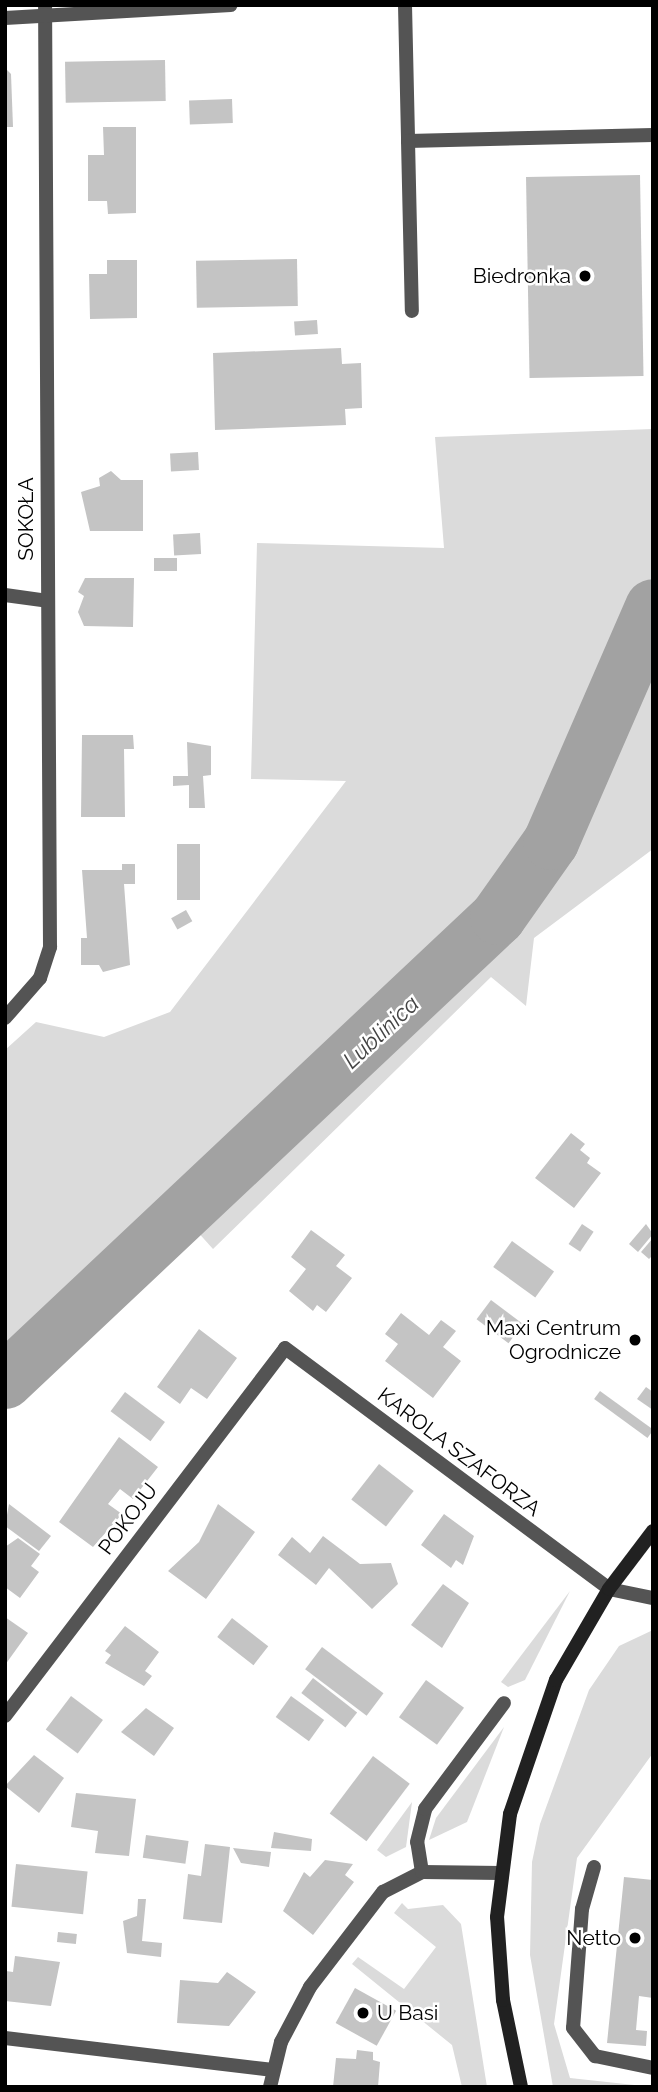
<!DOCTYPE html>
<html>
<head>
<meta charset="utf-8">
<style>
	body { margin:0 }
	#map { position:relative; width:658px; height:2092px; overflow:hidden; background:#fff; font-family:Raleway,sans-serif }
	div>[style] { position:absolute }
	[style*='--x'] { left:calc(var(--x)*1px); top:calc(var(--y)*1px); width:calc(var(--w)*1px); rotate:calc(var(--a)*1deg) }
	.green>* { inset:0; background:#dbdbdb }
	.river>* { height:56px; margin:-28px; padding:0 28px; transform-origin:28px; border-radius:28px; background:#a2a2a2 }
	.building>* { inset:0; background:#c4c4c4; transform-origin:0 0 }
	.service>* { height:14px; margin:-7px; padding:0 7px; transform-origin:7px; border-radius:7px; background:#545454 }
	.minor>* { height:14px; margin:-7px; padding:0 7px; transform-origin:7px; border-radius:7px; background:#545454 }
	.tertiary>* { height:14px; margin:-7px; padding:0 7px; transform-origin:7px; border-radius:7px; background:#545454 }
	.secondary>* { height:14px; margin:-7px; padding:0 7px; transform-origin:7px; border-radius:7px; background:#212121 }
	.dots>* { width:19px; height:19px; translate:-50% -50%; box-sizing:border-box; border:4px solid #fff; border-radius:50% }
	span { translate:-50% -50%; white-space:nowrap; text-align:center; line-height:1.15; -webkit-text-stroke:5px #fff; paint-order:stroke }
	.poi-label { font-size:21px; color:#000 }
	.right { translate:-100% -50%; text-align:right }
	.left { translate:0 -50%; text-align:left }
	.street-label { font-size:21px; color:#000 }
	.water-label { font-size:23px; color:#434343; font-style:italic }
	.frame { position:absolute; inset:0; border:7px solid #000; pointer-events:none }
</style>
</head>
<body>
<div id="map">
	<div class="green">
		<i style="clip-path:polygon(653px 429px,653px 849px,534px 938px,526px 1006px,491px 977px,213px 1249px,186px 1219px,5px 1394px,5px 1050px,36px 1022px,104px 1037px,170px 1012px,346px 781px,251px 779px,257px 543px,444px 548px,435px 437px)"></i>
		<i style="clip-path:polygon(570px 1591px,525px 1680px,508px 1687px,501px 1682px)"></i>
		<i style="clip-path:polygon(653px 1630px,653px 1753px,577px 1858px,554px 2024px,570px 2078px,653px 2087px,553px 2087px,530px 1955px,532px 1862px,540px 1824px,589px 1690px,619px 1646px)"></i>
		<i style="clip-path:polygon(504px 1727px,467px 1822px,429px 1840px,436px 1818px)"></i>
		<i style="clip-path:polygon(412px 1802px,406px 1847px,386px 1857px,377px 1850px)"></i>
		<i style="clip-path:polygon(402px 1903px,408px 1909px,443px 1905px,461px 1924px,487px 2087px,462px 2087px,452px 2045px,352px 1964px,358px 1957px,404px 1989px,436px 1947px,394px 1913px)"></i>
	</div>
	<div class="river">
		<i style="--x:5;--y:1381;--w:677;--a:-43.26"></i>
		<i style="--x:498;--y:917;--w:92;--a:-54.8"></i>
		<i style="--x:551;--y:842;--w:256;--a:-66.5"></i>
	</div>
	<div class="building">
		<i style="left:165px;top:60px;width:41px;height:100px;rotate:89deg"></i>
		<i style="clip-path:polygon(5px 68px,11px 74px,13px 127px,5px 127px)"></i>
		<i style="left:232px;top:99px;width:24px;height:43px;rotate:88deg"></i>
		<i style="clip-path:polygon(103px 127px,136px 127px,136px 213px,108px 214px,107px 201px,88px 201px,88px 155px,104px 155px)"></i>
		<i style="left:640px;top:175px;width:201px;height:114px;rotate:89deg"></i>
		<i style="left:297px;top:259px;width:47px;height:101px;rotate:89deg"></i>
		<i style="clip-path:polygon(107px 260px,137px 260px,137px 318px,90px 319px,89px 274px,107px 274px)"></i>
		<i style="left:317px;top:320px;width:14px;height:23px;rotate:86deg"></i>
		<i style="clip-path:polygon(341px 348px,342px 364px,361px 363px,362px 408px,345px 409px,346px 425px,215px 430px,213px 353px)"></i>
		<i style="left:198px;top:452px;width:18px;height:28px;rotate:87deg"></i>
		<i style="clip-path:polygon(111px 471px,121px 480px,143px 480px,143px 531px,90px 531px,81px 492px,100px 486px,99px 478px)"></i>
		<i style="left:200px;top:533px;width:21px;height:27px;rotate:87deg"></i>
		<i style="left:154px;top:558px;width:23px;height:13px"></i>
		<i style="clip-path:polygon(85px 578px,134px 578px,133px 627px,84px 626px,78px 612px,84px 596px,78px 592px)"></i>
		<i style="clip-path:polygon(82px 735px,133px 735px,134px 749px,124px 749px,125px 817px,81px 817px)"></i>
		<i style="clip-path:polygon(187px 742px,211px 746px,211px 775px,203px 776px,205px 808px,189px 808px,189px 785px,173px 786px,173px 776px,188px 776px)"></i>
		<i style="left:177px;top:844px;width:23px;height:56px"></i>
		<i style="clip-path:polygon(122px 864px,135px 864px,135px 884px,124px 884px,130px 965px,103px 972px,99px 965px,81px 965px,81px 938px,87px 938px,82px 870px,122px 870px)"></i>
		<i style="left:186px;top:910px;width:13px;height:17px;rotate:61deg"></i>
		<i style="clip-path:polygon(571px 1133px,585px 1144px,580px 1150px,590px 1158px,587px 1163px,601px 1173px,574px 1208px,535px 1178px)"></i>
		<i style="left:582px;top:1224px;width:14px;height:24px;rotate:34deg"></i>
		<i style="clip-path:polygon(646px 1224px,653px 1234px,638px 1252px,629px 1244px)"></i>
		<i style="clip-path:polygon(311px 1230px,345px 1255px,336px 1266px,352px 1278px,326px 1312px,317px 1305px,313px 1311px,289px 1291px,306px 1269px,291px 1257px)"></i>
		<i style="clip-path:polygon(653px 1238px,653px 1255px,649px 1259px,641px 1252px)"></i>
		<i style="left:512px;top:1241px;width:52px;height:32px;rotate:36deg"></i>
		<i style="left:491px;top:1300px;width:40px;height:24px;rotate:37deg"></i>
		<i style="clip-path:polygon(401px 1313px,429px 1335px,441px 1320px,456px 1331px,443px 1347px,461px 1361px,433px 1398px,385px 1361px,398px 1344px,385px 1334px)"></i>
		<i style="clip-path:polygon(199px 1329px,237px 1358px,207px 1399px,191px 1388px,180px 1404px,157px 1387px)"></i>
		<i style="clip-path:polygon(646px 1387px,653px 1392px,653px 1410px,637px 1399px)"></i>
		<i style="left:600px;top:1391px;width:66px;height:10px;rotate:36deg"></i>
		<i style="left:125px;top:1392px;width:50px;height:24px;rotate:37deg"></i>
		<i style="clip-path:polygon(119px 1437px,158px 1467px,133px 1499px,120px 1489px,108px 1504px,122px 1514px,93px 1547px,59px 1522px)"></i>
		<i style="left:379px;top:1464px;width:44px;height:45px;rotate:38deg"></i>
		<i style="clip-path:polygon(9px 1504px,51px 1536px,39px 1551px,5px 1526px)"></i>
		<i style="clip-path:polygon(218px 1504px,255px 1532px,206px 1599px,168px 1571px,199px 1542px)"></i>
		<i style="clip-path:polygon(444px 1514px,474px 1536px,463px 1565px,456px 1560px,451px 1568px,421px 1545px)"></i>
		<i style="clip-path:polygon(323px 1536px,360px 1564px,391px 1563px,398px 1584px,372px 1609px,329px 1568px,316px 1585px,278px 1555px,292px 1537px,310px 1553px)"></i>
		<i style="clip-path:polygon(18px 1538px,40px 1554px,31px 1566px,39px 1572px,20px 1598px,5px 1587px,5px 1547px)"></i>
		<i style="clip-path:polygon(443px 1584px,469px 1603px,442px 1648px,411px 1625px)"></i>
		<i style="clip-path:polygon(5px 1617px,28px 1633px,5px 1665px)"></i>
		<i style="left:232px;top:1618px;width:46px;height:24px;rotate:38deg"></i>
		<i style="clip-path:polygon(125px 1626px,159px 1652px,145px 1671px,152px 1676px,144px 1686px,105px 1663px,111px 1655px,105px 1651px)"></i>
		<i style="left:322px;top:1647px;width:77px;height:28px;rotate:37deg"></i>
		<i style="left:313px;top:1678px;width:56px;height:19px;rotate:38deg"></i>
		<i style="left:426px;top:1680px;width:47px;height:46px;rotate:36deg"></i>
		<i style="left:71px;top:1696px;width:40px;height:42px;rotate:37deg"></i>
		<i style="left:291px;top:1696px;width:41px;height:26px;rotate:36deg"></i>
		<i style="clip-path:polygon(146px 1708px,174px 1728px,154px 1756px,121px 1732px)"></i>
		<i style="clip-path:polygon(34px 1755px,64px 1778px,39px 1813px,5px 1786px)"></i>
		<i style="left:373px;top:1756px;width:46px;height:72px;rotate:37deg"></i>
		<i style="clip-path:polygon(76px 1793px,136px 1799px,129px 1856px,95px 1853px,98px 1831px,71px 1827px)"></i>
		<i style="clip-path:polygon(274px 1832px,312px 1839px,311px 1851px,271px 1848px)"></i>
		<i style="left:146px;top:1835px;width:43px;height:23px;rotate:8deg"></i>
		<i style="clip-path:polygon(205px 1844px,230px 1847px,222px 1923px,183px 1919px,188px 1874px,201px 1876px)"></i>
		<i style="clip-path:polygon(233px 1848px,271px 1852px,269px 1867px,241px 1863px)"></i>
		<i style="clip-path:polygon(325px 1860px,353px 1864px,345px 1875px,354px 1882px,313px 1935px,283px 1911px,304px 1872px,310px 1877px)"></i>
		<i style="left:16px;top:1864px;width:72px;height:43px;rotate:6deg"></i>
		<i style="clip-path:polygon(624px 1877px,653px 1880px,653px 1998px,639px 1996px,636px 2030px,647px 2031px,646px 2046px,607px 2043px)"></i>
		<i style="clip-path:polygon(138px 1899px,146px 1899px,142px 1941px,162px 1943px,161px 1957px,127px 1953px,123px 1921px,137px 1916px)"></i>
		<i style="left:58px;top:1932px;width:19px;height:10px;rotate:6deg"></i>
		<i style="clip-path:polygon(15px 1956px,60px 1962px,51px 2006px,5px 2001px,6px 1971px,13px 1972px)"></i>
		<i style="clip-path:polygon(227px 1972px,256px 1992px,229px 2026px,177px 2023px,180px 1980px,218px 1983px)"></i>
		<i style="left:355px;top:1988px;width:47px;height:40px;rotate:29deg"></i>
		<i style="clip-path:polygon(357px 2050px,373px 2052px,373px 2060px,380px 2062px,378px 2087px,333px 2087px,336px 2058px,356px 2059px)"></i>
	</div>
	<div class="service">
		<i style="--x:405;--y:5;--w:136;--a:88.7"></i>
		<i style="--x:408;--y:141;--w:245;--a:-1.4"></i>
		<i style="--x:408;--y:141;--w:170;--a:88.7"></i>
		<i style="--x:5;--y:595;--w:43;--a:7.9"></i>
		<i style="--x:594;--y:1867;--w:44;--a:105.9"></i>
		<i style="--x:582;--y:1909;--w:119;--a:94.3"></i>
		<i style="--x:573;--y:2028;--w:36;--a:52"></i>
		<i style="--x:595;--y:2056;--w:59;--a:11.7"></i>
		<i style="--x:422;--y:1872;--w:30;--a:-99"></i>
		<i style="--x:417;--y:1842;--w:34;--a:-76"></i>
		<i style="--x:425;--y:1809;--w:132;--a:-53.3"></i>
	</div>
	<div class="minor">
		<i style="--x:5;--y:1018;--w:53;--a:-48.8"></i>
		<i style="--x:40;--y:978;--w:33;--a:-72"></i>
		<i style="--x:50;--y:947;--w:942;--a:-90.3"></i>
		<i style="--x:5;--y:1716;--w:462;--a:-52.7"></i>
		<i style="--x:285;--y:1348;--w:404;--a:36.6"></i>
		<i style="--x:5;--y:2038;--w:270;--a:6.8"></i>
		<i style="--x:270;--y:2087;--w:46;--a:-76.3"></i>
		<i style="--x:281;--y:2042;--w:62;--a:-62.2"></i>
		<i style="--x:310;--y:1987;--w:120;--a:-52.5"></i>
		<i style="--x:383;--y:1892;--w:44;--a:-27.1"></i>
		<i style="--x:422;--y:1872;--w:79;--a:0.7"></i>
	</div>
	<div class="tertiary">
		<i style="--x:5;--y:18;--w:226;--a:-3.3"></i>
		<i style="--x:609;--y:1589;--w:45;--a:11.6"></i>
	</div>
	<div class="secondary">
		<i style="--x:521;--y:2087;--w:89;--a:-101.7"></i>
		<i style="--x:503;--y:2000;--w:83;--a:-94.1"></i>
		<i style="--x:497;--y:1917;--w:104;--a:-82.8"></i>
		<i style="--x:510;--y:1814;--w:142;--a:-71.1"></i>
		<i style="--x:556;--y:1680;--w:105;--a:-59.8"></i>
		<i style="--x:609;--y:1589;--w:73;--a:-52.8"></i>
	</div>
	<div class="dots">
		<i style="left:585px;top:276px;background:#000"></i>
		<i style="left:635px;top:1340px;background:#000"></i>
		<i style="left:635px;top:1938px;background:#000"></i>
		<i style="left:363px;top:2013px;background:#000"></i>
	</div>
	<div class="poi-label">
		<span class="right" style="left:571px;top:276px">Biedronka</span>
		<span class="right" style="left:621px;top:1340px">Maxi Centrum<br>Ogrodnicze</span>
		<span class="right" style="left:621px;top:1938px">Netto</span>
		<span class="left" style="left:377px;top:2013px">U Basi</span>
	</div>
	<div class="street-label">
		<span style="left:26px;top:519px;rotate:-90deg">SOKOŁA</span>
		<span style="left:459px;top:1452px;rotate:37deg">KAROLA SZAFORZA</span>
		<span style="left:128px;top:1519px;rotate:-53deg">POKOJU</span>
	</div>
	<div class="water-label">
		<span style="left:381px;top:1032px;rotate:-43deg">Lublinica</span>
	</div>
	<div class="frame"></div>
</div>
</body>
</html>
